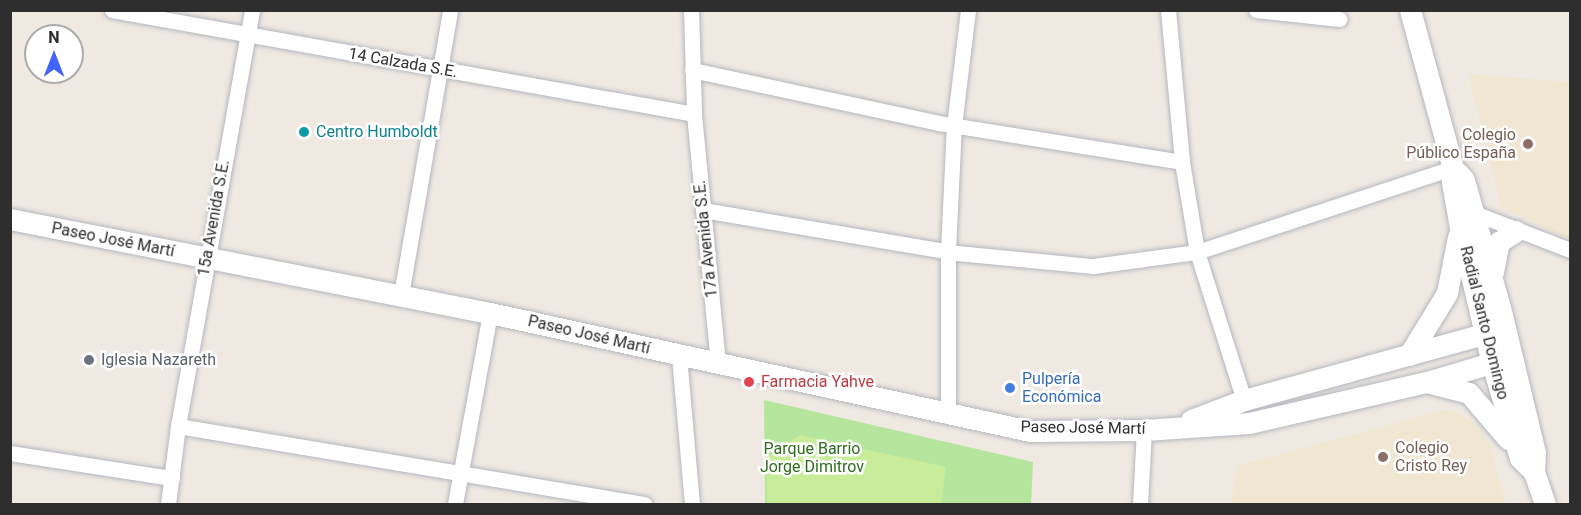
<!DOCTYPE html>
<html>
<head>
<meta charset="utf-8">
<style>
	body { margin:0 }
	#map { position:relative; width:1581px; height:515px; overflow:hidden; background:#efe9e1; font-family:Roboto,sans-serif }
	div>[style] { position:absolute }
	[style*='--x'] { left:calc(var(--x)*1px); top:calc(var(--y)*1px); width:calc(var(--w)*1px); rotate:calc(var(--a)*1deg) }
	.education>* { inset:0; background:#f0e6d1 }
	.green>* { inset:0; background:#b6e59e }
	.pitch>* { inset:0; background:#c9ec9a }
	.roads { filter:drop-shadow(0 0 2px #b4b7c1) drop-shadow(0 0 2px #b4b7c1) }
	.minor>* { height:15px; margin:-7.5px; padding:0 7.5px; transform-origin:7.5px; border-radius:7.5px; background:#fff }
	.secondary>* { height:21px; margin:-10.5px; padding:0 10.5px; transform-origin:10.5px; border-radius:10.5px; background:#fff }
	.dots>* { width:16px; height:16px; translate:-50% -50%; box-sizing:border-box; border:3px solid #fff; border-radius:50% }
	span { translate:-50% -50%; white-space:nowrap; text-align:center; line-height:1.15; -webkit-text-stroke:5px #fff; paint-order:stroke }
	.street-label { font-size:16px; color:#2e2e2e }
	.culture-label { font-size:16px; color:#0d838f }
	.left { translate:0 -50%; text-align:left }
	.education-label { font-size:16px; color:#785e54 }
	.right { translate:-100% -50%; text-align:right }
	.worship-label { font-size:16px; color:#5b616d }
	.shop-label { font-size:16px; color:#366cbe }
	.health-label { font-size:16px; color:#be3a42 }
	.park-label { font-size:16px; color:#2c6e1b }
	.frame { position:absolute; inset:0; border:12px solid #2e2e2e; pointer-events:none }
	.north { position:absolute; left:24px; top:24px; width:60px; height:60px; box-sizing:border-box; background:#fff; border:2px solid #ababab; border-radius:50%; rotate:0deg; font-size:16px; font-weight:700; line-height:24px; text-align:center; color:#2e2e2e }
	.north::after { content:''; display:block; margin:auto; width:21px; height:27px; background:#4264fb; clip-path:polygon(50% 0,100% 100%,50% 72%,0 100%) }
</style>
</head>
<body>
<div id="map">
	<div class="education">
		<i style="clip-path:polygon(1468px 74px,1570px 82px,1570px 240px,1501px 206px)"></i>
		<i style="clip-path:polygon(1448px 409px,1469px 419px,1483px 432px,1491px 447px,1506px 504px,1231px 504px,1237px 466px)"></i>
	</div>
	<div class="green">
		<i style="clip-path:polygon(764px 400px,1033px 462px,1031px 504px,765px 504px)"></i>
	</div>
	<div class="pitch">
		<i style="clip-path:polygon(800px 435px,946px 467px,941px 503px,767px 504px,766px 458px)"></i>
	</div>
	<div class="roads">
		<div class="minor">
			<i style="--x:112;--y:10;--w:591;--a:10.13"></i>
			<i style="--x:691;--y:10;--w:104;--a:88.3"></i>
			<i style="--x:694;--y:114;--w:251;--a:84.5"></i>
			<i style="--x:1168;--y:10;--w:153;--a:84.7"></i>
			<i style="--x:1182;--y:162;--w:91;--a:80.5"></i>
			<i style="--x:1197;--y:252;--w:155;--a:72.4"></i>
			<i style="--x:1256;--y:10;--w:84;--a:6.1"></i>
			<i style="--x:692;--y:70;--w:253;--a:12.1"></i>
			<i style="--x:939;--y:123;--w:246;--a:9.1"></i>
			<i style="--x:703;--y:210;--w:258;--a:9.6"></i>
			<i style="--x:957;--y:253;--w:137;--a:5.5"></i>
			<i style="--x:1093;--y:266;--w:105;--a:-7.7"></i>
			<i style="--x:1197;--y:252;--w:269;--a:-18.2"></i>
			<i style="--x:1474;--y:213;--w:103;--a:21.1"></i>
			<i style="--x:401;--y:295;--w:289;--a:-80.2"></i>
			<i style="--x:679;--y:356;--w:149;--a:85"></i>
			<i style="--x:948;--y:416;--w:165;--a:-90"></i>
			<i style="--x:948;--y:251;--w:125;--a:-87.3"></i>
			<i style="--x:954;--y:126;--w:117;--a:-83.1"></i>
			<i style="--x:178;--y:426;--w:473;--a:9.5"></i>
			<i style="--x:10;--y:453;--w:164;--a:8.8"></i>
			<i style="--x:168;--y:504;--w:79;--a:-82.7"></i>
			<i style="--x:178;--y:426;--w:423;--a:-79.9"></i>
			<i style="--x:455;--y:504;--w:194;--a:-79.6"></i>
			<i style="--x:1140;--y:504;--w:74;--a:-86.9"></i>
		</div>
		<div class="secondary">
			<i style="--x:1410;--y:10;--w:164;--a:74.8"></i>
			<i style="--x:1453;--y:168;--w:14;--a:94"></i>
			<i style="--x:1452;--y:182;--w:47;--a:80.1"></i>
			<i style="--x:1460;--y:228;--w:139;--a:76.7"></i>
			<i style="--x:1492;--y:363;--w:99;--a:73.6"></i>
			<i style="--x:1520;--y:458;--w:20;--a:45"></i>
			<i style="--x:1458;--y:173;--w:9;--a:49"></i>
			<i style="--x:1464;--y:180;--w:132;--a:74.2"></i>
			<i style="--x:1500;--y:307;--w:150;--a:76.5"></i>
			<i style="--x:1535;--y:453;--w:19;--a:93"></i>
			<i style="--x:1534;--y:472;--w:34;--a:71"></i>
			<i style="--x:10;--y:219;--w:489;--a:11.1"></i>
			<i style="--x:490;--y:313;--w:553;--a:12.33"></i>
			<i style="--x:1030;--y:431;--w:114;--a:-0.5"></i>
			<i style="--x:1144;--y:430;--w:105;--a:-3.8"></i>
			<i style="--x:1249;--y:423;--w:183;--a:-13"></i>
			<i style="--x:1427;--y:382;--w:88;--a:-16.6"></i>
			<i style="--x:1493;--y:272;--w:31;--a:-79"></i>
			<i style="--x:1499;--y:242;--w:20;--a:-33"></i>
			<i style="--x:1409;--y:355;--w:73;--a:-58.5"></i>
			<i style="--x:1447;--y:293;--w:57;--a:-78.9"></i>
			<i style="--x:1427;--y:382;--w:43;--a:14.7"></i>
			<i style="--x:1469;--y:393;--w:60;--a:49.7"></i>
			<i style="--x:1191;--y:420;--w:57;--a:-20.7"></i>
			<i style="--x:1244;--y:400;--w:263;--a:-15.4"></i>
		</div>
	</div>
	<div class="dots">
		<i style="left:304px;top:132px;background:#0f9aa8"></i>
		<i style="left:1528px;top:144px;background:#8d6e63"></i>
		<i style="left:89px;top:360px;background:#6b7280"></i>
		<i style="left:749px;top:382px;background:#e0444e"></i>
		<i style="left:1010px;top:388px;background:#3f7fe0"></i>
		<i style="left:1383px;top:457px;background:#8d6e63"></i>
	</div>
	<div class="street-label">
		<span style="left:403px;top:63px;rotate:10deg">14 Calzada S.E.</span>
		<span style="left:214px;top:218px;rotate:-80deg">15a Avenida S.E.</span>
		<span style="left:706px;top:239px;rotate:-96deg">17a Avenida S.E.</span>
		<span style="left:113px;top:240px;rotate:11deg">Paseo José Martí</span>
		<span style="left:1484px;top:323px;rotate:76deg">Radial Santo Domingo</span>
		<span style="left:589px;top:335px;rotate:13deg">Paseo José Martí</span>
		<span style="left:1083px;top:428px;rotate:1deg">Paseo José Martí</span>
	</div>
	<div class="culture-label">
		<span class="left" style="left:316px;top:132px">Centro Humboldt</span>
	</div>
	<div class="education-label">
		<span class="right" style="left:1516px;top:144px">Colegio<br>Público España</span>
		<span class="left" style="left:1395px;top:457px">Colegio<br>Cristo Rey</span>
	</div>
	<div class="worship-label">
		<span class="left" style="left:101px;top:360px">Iglesia Nazareth</span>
	</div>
	<div class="shop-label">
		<span class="left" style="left:1022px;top:388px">Pulpería<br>Económica</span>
	</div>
	<div class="health-label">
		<span class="left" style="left:761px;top:382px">Farmacia Yahve</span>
	</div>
	<div class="park-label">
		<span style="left:812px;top:458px">Parque Barrio<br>Jorge Dimitrov</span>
	</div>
	<div class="frame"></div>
	<div class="north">N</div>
</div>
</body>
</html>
